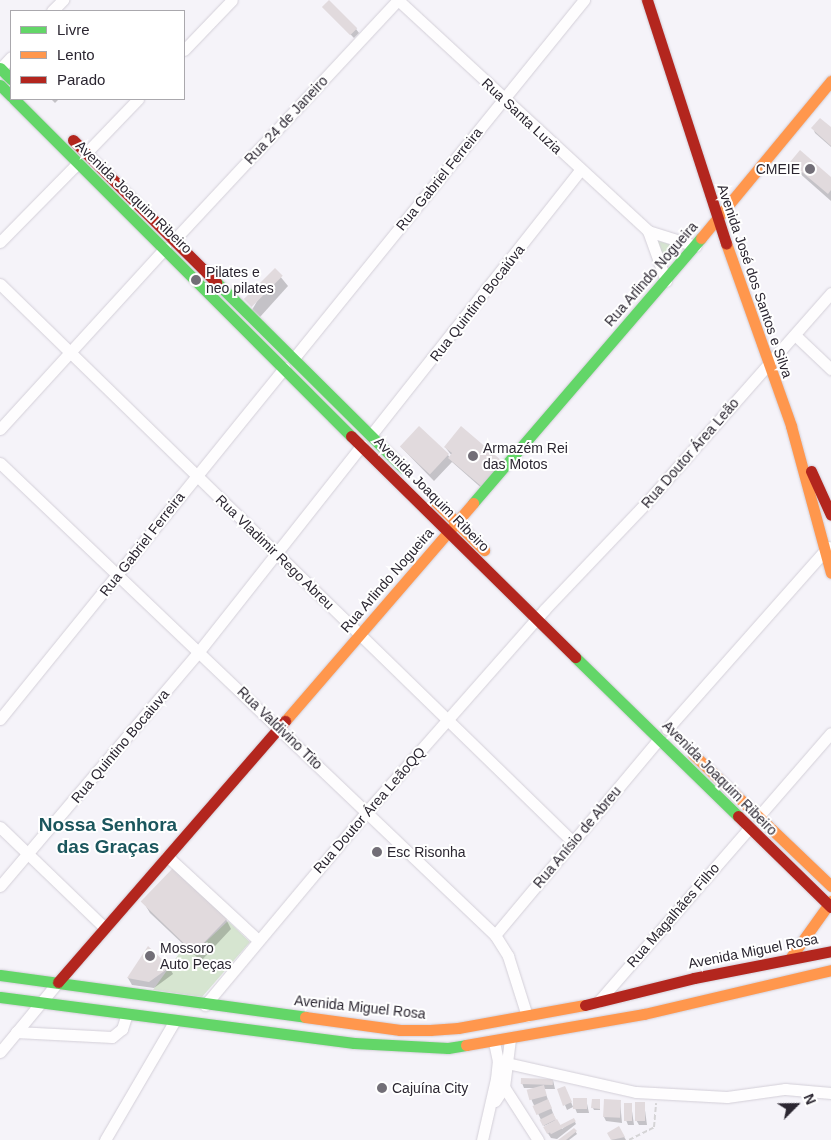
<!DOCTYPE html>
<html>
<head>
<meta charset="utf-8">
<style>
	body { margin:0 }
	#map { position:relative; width:831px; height:1140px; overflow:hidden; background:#f5f3f9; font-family:Arial,sans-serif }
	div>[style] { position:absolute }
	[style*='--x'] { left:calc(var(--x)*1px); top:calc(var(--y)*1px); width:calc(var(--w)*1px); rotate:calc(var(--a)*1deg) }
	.green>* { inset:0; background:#d6e5d0 }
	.shadow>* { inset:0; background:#0003 }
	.building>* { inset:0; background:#e1dadd; transform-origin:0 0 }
	.path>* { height:2px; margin-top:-1px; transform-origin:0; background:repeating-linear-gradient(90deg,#d5d4d6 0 5px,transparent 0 7.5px) }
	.roads { filter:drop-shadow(0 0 1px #d3cfd8) drop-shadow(0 0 1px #d3cfd8) }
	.street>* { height:11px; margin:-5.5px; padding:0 5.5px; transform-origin:5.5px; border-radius:5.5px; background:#fefdfe }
	.fast>* { height:11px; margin:-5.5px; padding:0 5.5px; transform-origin:5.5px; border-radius:5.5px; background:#63d668 }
	.slow>* { height:11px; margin:-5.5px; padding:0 5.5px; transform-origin:5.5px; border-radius:5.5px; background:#ff974d }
	.jam>* { height:11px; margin:-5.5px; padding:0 5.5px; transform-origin:5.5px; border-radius:5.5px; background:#b3261e }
	.dots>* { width:14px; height:14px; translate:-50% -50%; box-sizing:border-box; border:2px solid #fff; border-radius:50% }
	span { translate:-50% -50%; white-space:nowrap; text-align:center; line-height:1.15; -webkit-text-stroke:4px #fff; paint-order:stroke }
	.street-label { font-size:14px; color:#2b2631 }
	.poi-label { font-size:14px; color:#2b2631 }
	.right { translate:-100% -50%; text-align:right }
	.left { translate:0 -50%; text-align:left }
	.district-label { font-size:19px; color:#1b565d; font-weight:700 }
	.legend { position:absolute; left:10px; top:10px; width:175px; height:90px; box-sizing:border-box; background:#fff; border:1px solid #aaa8ad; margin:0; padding:6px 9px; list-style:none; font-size:15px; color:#2b2631 }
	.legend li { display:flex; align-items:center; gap:10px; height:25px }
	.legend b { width:25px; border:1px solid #aaa8ad }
	.north { position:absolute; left:771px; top:1080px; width:50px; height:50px; -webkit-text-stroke:4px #fff; paint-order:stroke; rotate:67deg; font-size:14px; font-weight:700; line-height:20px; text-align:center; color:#2b2631 }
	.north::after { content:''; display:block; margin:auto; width:18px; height:22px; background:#2b2631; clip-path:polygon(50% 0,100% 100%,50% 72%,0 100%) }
</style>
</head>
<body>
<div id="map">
	<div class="green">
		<i style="clip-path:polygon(646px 237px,682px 248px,665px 268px)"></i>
		<i style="clip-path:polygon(228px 921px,250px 942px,202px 997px,153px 990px,186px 944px,195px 952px)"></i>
	</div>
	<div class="shadow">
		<i style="clip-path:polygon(324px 7px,356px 29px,359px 33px,354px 38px)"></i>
		<i style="clip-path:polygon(51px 99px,59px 99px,55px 103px)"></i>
		<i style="clip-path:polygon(813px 128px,831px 129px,831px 147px,815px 133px)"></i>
		<i style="clip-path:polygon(791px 162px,831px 179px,831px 201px,797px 171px)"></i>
		<i style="clip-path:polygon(275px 270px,288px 286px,260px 317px,252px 310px)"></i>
		<i style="clip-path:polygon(401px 447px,448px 455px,450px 458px,452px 456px,445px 447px,505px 469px,486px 492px,452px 462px,434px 481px)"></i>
		<i style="clip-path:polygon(144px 903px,226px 919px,231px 929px,201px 961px,150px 913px)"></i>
		<i style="clip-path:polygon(169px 967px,173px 974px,154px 988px,132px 985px,128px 978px)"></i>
		<i style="clip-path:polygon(553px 1080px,555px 1089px,544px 1089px,556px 1121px,562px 1129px,574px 1120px,576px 1124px,557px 1139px,551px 1138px,545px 1129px,553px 1122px,544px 1126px,532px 1101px,529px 1091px,537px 1088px,524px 1088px,522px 1083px)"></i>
		<i style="clip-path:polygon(567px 1092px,573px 1107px,567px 1110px,565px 1105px)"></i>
		<i style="clip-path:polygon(586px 1099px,589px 1113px,577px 1113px,575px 1108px)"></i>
		<i style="clip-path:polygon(600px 1100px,600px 1110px,594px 1110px,593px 1108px)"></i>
		<i style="clip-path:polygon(620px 1101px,622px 1123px,606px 1121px,604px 1117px)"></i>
		<i style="clip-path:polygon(644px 1103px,647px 1125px,639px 1125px,635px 1118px)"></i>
		<i style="clip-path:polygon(631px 1104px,634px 1125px,628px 1125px,626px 1120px)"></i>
		<i style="clip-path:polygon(619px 1128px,626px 1140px,612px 1140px,608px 1134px)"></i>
		<i style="clip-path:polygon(574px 1129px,577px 1134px,569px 1140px,560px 1140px)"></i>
	</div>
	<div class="building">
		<i style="left:329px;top:0;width:40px;height:10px;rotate:45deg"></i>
		<i style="clip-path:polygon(820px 118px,831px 127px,831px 146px,811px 128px)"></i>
		<i style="clip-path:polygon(800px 150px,831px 177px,831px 190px,828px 194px,790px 162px)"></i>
		<i style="left:275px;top:268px;width:11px;height:44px;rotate:45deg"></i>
		<i style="left:419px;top:426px;width:41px;height:28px;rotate:43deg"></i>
		<i style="clip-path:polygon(461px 426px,502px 461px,481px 486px,448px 458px,452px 453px,444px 447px)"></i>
		<i style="left:174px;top:867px;width:74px;height:48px;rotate:44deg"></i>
		<i style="clip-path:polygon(148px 946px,170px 967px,149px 982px,127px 978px)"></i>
		<i style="left:521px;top:1078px;width:32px;height:6px;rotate:2deg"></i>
		<i style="left:544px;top:1085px;width:11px;height:18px;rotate:75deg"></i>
		<i style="clip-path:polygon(565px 1086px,572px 1102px,563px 1106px,557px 1089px)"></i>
		<i style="left:573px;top:1098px;width:14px;height:11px"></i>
		<i style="left:548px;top:1099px;width:10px;height:17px;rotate:66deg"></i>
		<i style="clip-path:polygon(592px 1099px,600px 1099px,600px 1109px,591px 1108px)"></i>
		<i style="left:604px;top:1099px;width:17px;height:18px;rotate:3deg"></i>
		<i style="left:635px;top:1102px;width:10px;height:19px"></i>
		<i style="left:624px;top:1103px;width:8px;height:18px"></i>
		<i style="left:553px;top:1113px;width:7px;height:15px;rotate:63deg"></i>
		<i style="left:574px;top:1118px;width:4px;height:28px;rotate:63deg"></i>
		<i style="left:557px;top:1119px;width:8px;height:16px;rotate:60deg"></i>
		<i style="clip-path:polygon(619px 1126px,625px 1137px,611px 1140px,607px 1133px)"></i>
		<i style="clip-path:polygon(574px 1128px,577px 1131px,566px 1140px,558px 1140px)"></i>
	</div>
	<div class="path">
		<i style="--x:629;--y:1140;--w:28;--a:-27"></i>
		<i style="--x:654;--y:1127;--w:24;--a:-85"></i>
	</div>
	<div class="roads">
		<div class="street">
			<i style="--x:398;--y:0;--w:340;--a:42.7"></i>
			<i style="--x:648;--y:231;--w:50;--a:17.4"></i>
			<i style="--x:52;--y:11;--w:16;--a:-45"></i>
			<i style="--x:184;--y:50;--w:69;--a:-46.2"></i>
			<i style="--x:0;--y:69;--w:16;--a:-47"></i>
			<i style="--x:86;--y:153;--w:75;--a:-46.1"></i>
			<i style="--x:648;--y:231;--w:53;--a:70.2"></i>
			<i style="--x:175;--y:239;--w:327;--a:-47"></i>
			<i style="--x:0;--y:242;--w:111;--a:-45.4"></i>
			<i style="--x:0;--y:284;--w:798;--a:44.24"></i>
			<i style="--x:795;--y:335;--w:50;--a:43.4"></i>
			<i style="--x:294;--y:358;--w:461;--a:-51"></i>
			<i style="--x:0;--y:429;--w:245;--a:-47.6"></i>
			<i style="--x:371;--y:435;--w:337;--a:-51.7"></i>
			<i style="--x:0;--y:463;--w:684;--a:43.64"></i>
			<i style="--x:495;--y:935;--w:25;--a:58"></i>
			<i style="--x:508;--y:956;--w:63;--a:72.4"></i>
			<i style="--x:0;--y:719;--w:452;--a:-51"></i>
			<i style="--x:667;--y:729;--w:243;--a:-48.5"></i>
			<i style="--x:758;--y:817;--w:111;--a:-49"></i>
			<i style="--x:0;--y:827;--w:144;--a:43.9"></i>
			<i style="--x:167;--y:856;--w:124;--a:42.7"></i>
			<i style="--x:0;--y:886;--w:309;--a:-49.7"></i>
			<i style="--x:200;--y:650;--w:261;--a:-51.7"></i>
			<i style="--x:495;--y:935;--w:256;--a:-50.1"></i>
			<i style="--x:598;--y:1002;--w:230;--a:-49"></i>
			<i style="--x:205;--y:1005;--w:253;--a:-50.1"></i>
			<i style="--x:367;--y:811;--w:268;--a:-48.6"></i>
			<i style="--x:544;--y:610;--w:148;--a:-46.4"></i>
			<i style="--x:646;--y:503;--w:280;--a:-48.6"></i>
			<i style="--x:16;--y:1032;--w:96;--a:3"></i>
			<i style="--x:112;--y:1037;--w:13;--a:-39"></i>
			<i style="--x:122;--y:1029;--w:16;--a:-72"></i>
			<i style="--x:0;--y:1052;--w:91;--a:-50.4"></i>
			<i style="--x:498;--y:1061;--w:141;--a:12.7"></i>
			<i style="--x:636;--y:1092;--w:91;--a:3.1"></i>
			<i style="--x:727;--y:1097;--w:59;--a:-7.9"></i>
			<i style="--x:785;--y:1089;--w:46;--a:5"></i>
			<i style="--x:504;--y:1087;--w:63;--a:57.3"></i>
			<i style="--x:495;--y:1101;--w:17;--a:-57"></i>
			<i style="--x:504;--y:1087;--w:48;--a:-82.9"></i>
			<i style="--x:105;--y:1140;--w:139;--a:-59.7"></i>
			<i style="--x:482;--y:1140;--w:63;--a:-77.1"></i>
			<i style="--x:496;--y:1079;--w:18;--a:-84"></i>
			<i style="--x:498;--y:1061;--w:19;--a:-102"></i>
		</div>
		<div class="fast">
			<i style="--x:0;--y:68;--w:16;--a:45"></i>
			<i style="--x:0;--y:85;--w:16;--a:45"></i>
			<i style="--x:14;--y:99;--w:477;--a:45"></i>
			<i style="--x:216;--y:282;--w:264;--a:44.8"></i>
			<i style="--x:473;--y:503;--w:350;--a:-49.3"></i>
			<i style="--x:575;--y:657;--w:228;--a:44.3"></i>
			<i style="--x:0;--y:975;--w:308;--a:7.8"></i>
			<i style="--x:0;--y:997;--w:357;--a:7.4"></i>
			<i style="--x:354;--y:1043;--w:94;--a:3"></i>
			<i style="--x:448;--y:1048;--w:18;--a:-9"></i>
		</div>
		<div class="slow">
			<i style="--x:701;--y:238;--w:204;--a:-50.4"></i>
			<i style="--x:726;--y:243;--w:194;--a:70.4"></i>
			<i style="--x:791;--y:426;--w:152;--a:74.8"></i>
			<i style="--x:434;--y:500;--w:71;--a:45"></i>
			<i style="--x:285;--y:721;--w:288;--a:-49.2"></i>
			<i style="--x:693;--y:754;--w:191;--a:43.7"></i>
			<i style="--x:791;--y:957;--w:69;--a:-54.5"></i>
			<i style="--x:305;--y:1017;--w:96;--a:7.8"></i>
			<i style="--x:400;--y:1030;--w:30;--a:0"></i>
			<i style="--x:430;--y:1030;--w:28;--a:-4"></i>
			<i style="--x:458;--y:1028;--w:129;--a:-10.3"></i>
			<i style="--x:466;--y:1045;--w:181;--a:-9.9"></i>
			<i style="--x:644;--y:1014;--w:192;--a:-13.2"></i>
		</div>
		<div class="jam">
			<i style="--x:647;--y:0;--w:256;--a:72"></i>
			<i style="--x:73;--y:140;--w:202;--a:44.8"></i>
			<i style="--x:351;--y:436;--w:315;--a:44.6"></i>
			<i style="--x:811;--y:471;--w:48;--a:65.6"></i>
			<i style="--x:738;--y:816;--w:130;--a:44.4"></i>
			<i style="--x:58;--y:982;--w:346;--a:-49"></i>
			<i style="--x:585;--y:1005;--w:112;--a:-13.9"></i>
			<i style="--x:694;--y:978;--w:140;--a:-11.1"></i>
		</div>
	</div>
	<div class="dots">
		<i style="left:810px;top:169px;background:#726e77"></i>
		<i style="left:196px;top:280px;background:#726e77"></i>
		<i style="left:473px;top:456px;background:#726e77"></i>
		<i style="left:377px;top:852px;background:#726e77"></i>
		<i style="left:150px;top:956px;background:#726e77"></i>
		<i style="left:382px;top:1088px;background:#726e77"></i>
	</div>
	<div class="street-label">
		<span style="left:522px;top:116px;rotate:43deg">Rua Santa Luzia</span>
		<span style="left:286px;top:120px;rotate:-47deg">Rua 24 de Janeiro</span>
		<span style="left:439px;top:179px;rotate:-51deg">Rua Gabriel Ferreira</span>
		<span style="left:134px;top:197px;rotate:44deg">Avenida Joaquim Ribeiro</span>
		<span style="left:651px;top:274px;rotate:-49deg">Rua Arlindo Nogueira</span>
		<span style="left:755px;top:281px;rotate:71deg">Avenida José dos Santos e Silva</span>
		<span style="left:477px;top:303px;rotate:-52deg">Rua Quintino Bocaiúva</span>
		<span style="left:690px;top:453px;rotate:-49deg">Rua Doutor Área Leão</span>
		<span style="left:432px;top:494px;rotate:45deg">Avenida Joaquim Ribeiro</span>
		<span style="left:142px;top:544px;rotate:-52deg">Rua Gabriel Ferreira</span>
		<span style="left:275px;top:552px;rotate:44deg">Rua Vladimir Rego Abreu</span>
		<span style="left:387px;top:580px;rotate:-49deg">Rua Arlindo Nogueira</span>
		<span style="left:280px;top:728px;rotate:44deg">Rua Valdivino Tito</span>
		<span style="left:120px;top:746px;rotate:-50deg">Rua Quintino Bocaiuva</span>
		<span style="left:720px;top:778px;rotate:45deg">Avenida Joaquim Ribeiro</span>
		<span style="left:369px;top:810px;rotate:-49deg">Rua Doutor Área LeãoQQ</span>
		<span style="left:577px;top:837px;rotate:-50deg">Rua Anísio de Abreu</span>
		<span style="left:673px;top:915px;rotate:-49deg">Rua Magalhães Filho</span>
		<span style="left:753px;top:951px;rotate:-11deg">Avenida Miguel Rosa</span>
		<span style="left:360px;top:1007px;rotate:6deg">Avenida Miguel Rosa</span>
	</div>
	<div class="poi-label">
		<span class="right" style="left:800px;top:169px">CMEIE</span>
		<span class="left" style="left:206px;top:280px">Pilates e<br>neo pilates</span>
		<span class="left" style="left:483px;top:456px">Armazém Rei<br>das Motos</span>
		<span class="left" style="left:387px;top:852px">Esc Risonha</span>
		<span class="left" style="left:160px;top:956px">Mossoro<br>Auto Peças</span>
		<span class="left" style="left:392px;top:1088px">Cajuína City</span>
	</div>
	<div class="district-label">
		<span style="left:108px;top:836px">Nossa Senhora<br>das Graças</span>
	</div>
	<ul class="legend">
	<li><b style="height:6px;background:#63d668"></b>Livre</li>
	<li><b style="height:6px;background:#ff974d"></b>Lento</li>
	<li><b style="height:6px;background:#b3261e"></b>Parado</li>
	</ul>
	<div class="north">N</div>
</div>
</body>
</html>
